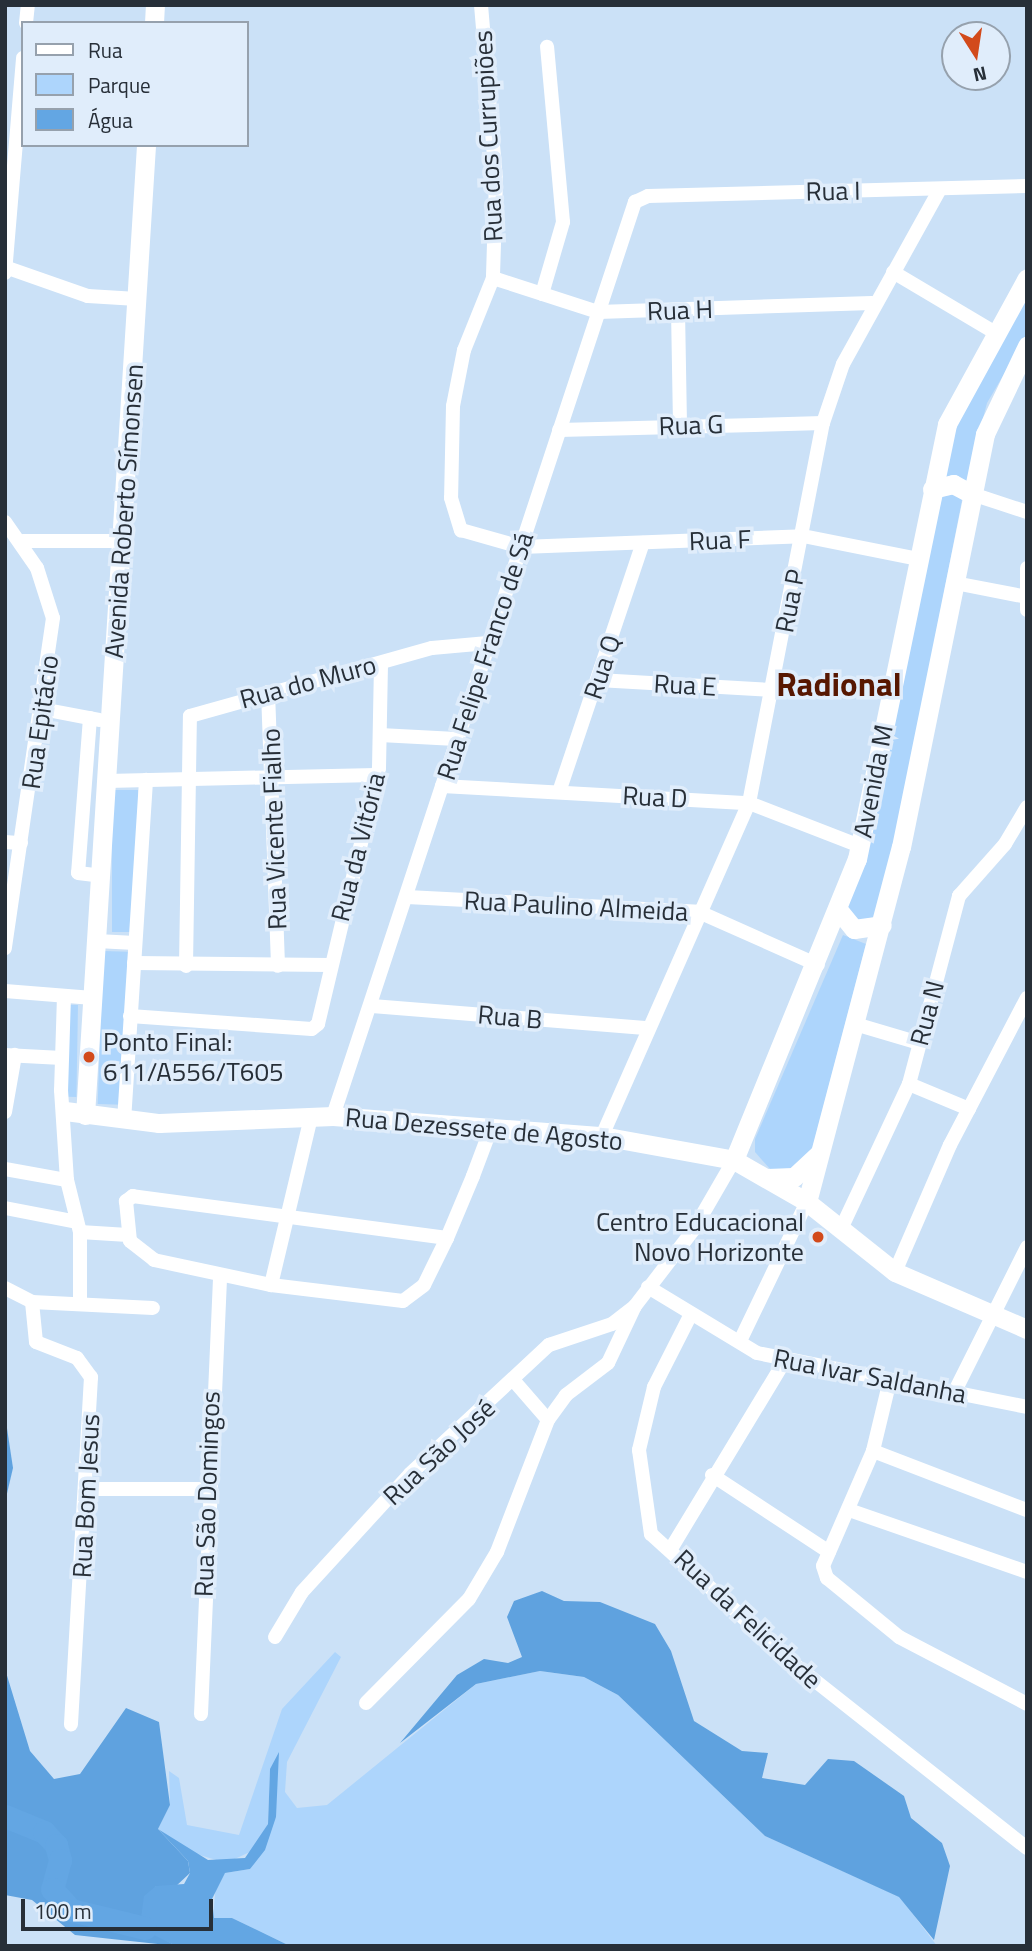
<!DOCTYPE html>
<html>
<head>
<meta charset="utf-8">
<style>
	body { margin:0 }
	#map { position:relative; width:1032px; height:1951px; overflow:hidden; background:#cbe1f7; font-family:"Titillium Web",sans-serif }
	div>[style] { position:absolute }
	[style*='--x'] { left:calc(var(--x)*1px); top:calc(var(--y)*1px); width:calc(var(--w)*1px); rotate:calc(var(--a)*1deg) }
	.green>* { inset:0; background:#add5fc; transform-origin:0 0 }
	.forest>* { inset:0; background:#5fa2df }
	.water>* { inset:0; background:#63a6e3 }
	.river>* { height:23px; margin:-11.5px; padding:0 11.5px; transform-origin:11.5px; border-radius:11.5px; background:#63a6e3 }
	.minor>* { height:14px; margin:-7px; padding:0 7px; transform-origin:7px; border-radius:7px; background:#fff }
	.tertiary>* { height:19px; margin:-9.5px; padding:0 9.5px; transform-origin:9.5px; border-radius:9.5px; background:#fff }
	.dots>* { width:19px; height:19px; translate:-50% -50%; box-sizing:border-box; border:4px solid #e0edfb; border-radius:50% }
	span { translate:-50% -50%; white-space:nowrap; text-align:center; line-height:1.15; -webkit-text-stroke:7px #e0edfb; paint-order:stroke }
	.street-label { font-size:26px; color:#272f38 }
	.poi-label { font-size:26px; color:#272f38 }
	.left { translate:0 -50%; text-align:left }
	.right { translate:-100% -50%; text-align:right }
	.district-label { font-size:33px; color:#571701; font-weight:700 }
	.frame { position:absolute; inset:0; border:7px solid #272f38; pointer-events:none }
	.legend { position:absolute; left:21px; top:21px; width:228px; height:126px; box-sizing:border-box; background:#e0edfb; border:2px solid #96a1ad; margin:0; padding:9px 12px; list-style:none; font-size:21px; color:#272f38 }
	.legend li { display:flex; align-items:center; gap:14px; height:35px }
	.legend b { width:35px; border:2px solid #96a1ad }
	.north { position:absolute; left:941px; top:21px; width:70px; height:70px; box-sizing:border-box; background:#e0edfb; border:2px solid #96a1ad; border-radius:50%; rotate:168deg; font-size:19px; font-weight:700; line-height:28px; text-align:center; color:#272f38 }
	.north::after { content:''; display:block; margin:auto; width:24px; height:32px; background:#d24a1b; clip-path:polygon(50% 0,100% 100%,50% 72%,0 100%) }
	.scale { position:absolute; left:21px; top:1899px; width:192px; height:32px; box-sizing:border-box; border:4px solid #272f38; border-top:0; padding-left:9px; font-size:21px; line-height:24px; white-space:nowrap; color:#272f38; -webkit-text-stroke:5px #e0edfb; paint-order:stroke }
</style>
</head>
<body>
<div id="map">
	<div class="green">
		<i style="clip-path:polygon(1027px 290px,1027px 335px,987px 403px,966px 483px,945px 479px,952px 426px)"></i>
		<i style="clip-path:polygon(953px 494px,962px 500px,893px 854px,875px 917px,857px 921px,844px 908px,942px 497px)"></i>
		<i style="left:112px;top:790px;width:26px;height:142px"></i>
		<i style="clip-path:polygon(843px 935px,866px 944px,811px 1154px,804px 1167px,771px 1170px,755px 1152px,755px 1139px)"></i>
		<i style="left:103px;top:951px;width:25px;height:153px;rotate:2deg"></i>
		<i style="left:78px;top:1005px;width:92px;height:10px;rotate:91deg"></i>
		<i style="clip-path:polygon(335px 1652px,341px 1657px,287px 1762px,285px 1792px,297px 1808px,327px 1805px,476px 1684px,540px 1671px,584px 1677px,618px 1695px,765px 1836px,900px 1897px,937px 1946px,290px 1946px,232px 1918px,213px 1918px,216px 1883px,225px 1873px,250px 1869px,276px 1817px,270px 1769px,268px 1824px,252px 1851px,226px 1863px,190px 1852px,158px 1829px,170px 1805px,169px 1771px,179px 1778px,187px 1825px,239px 1835px,282px 1709px)"></i>
	</div>
	<div class="forest">
		<i style="clip-path:polygon(5px 1415px,13px 1468px,5px 1502px)"></i>
		<i style="clip-path:polygon(542px 1591px,564px 1601px,600px 1602px,655px 1624px,671px 1651px,694px 1721px,742px 1751px,768px 1753px,762px 1778px,805px 1785px,828px 1759px,854px 1761px,904px 1796px,911px 1818px,942px 1843px,950px 1866px,934px 1940px,899px 1897px,765px 1836px,618px 1695px,584px 1677px,540px 1671px,476px 1684px,400px 1743px,457px 1675px,484px 1659px,508px 1663px,522px 1657px,507px 1617px,514px 1601px)"></i>
		<i style="clip-path:polygon(5px 1669px,30px 1751px,54px 1779px,80px 1774px,126px 1708px,159px 1722px,170px 1805px,158px 1829px,188px 1861px,190px 1873px,175px 1887px,156px 1886px,145px 1928px,176px 1946px,75px 1935px,32px 1900px,5px 1895px)"></i>
	</div>
	<div class="water">
		<i style="clip-path:polygon(279px 1752px,276px 1817px,265px 1850px,250px 1869px,225px 1873px,212px 1899px,214px 1918px,232px 1918px,290px 1946px,176px 1946px,152px 1934px,141px 1918px,144px 1896px,156px 1886px,184px 1884px,190px 1873px,188px 1861px,158px 1829px,208px 1860px,245px 1858px,268px 1824px,270px 1769px)"></i>
	</div>
	<div class="river">
		<i style="--x:5;--y:1816;--w:42;--a:22.3"></i>
		<i style="--x:44;--y:1832;--w:18;--a:47"></i>
		<i style="--x:56;--y:1845;--w:16;--a:75"></i>
		<i style="--x:60;--y:1860;--w:30;--a:105"></i>
		<i style="--x:52;--y:1889;--w:28;--a:48"></i>
		<i style="--x:71;--y:1910;--w:76;--a:13.7"></i>
	</div>
	<div class="minor">
		<i style="--x:481;--y:5;--w:176;--a:85.1"></i>
		<i style="--x:496;--y:180;--w:98;--a:91.8"></i>
		<i style="--x:493;--y:278;--w:78;--a:111.9"></i>
		<i style="--x:464;--y:350;--w:57;--a:101.1"></i>
		<i style="--x:453;--y:406;--w:92;--a:91.2"></i>
		<i style="--x:451;--y:498;--w:34;--a:73"></i>
		<i style="--x:461;--y:530;--w:62;--a:15.8"></i>
		<i style="--x:521;--y:547;--w:282;--a:-2.2"></i>
		<i style="--x:803;--y:536;--w:117;--a:11.3"></i>
		<i style="--x:26;--y:23;--w:18;--a:-84"></i>
		<i style="--x:5;--y:267;--w:88;--a:19.3"></i>
		<i style="--x:88;--y:296;--w:49;--a:3.5"></i>
		<i style="--x:893;--y:272;--w:117;--a:30.7"></i>
		<i style="--x:5;--y:273;--w:216;--a:-85.2"></i>
		<i style="--x:493;--y:278;--w:110;--a:17.9"></i>
		<i style="--x:598;--y:312;--w:274;--a:-1.9"></i>
		<i style="--x:542;--y:294;--w:75;--a:-73.7"></i>
		<i style="--x:563;--y:222;--w:176;--a:-95.2"></i>
		<i style="--x:678;--y:310;--w:115;--a:89"></i>
		<i style="--x:559;--y:430;--w:264;--a:-1.5"></i>
		<i style="--x:972;--y:494;--w:58;--a:18.1"></i>
		<i style="--x:5;--y:522;--w:56;--a:55.2"></i>
		<i style="--x:37;--y:568;--w:52;--a:72.3"></i>
		<i style="--x:53;--y:618;--w:334;--a:98.3"></i>
		<i style="--x:23;--y:541;--w:99;--a:0"></i>
		<i style="--x:1027;--y:568;--w:42;--a:90"></i>
		<i style="--x:955;--y:583;--w:68;--a:11"></i>
		<i style="--x:598;--y:680;--w:174;--a:3.3"></i>
		<i style="--x:268;--y:692;--w:274;--a:87.9"></i>
		<i style="--x:42;--y:709;--w:58;--a:10.9"></i>
		<i style="--x:90;--y:718;--w:155;--a:94.4"></i>
		<i style="--x:78;--y:873;--w:23;--a:7"></i>
		<i style="--x:380;--y:735;--w:76;--a:3"></i>
		<i style="--x:107;--y:781;--w:269;--a:-1.3"></i>
		<i style="--x:442;--y:786;--w:307;--a:3.2"></i>
		<i style="--x:749;--y:803;--w:119;--a:21.2"></i>
		<i style="--x:559;--y:792;--w:263;--a:-71.4"></i>
		<i style="--x:5;--y:842;--w:16;--a:4"></i>
		<i style="--x:407;--y:897;--w:292;--a:2.9"></i>
		<i style="--x:699;--y:912;--w:130;--a:24"></i>
		<i style="--x:97;--y:941;--w:38;--a:3"></i>
		<i style="--x:134;--y:963;--w:196;--a:0.6"></i>
		<i style="--x:186;--y:966;--w:250;--a:-89.1"></i>
		<i style="--x:190;--y:716;--w:251;--a:-15.7"></i>
		<i style="--x:432;--y:648;--w:56;--a:-5.1"></i>
		<i style="--x:5;--y:991;--w:88;--a:4.5"></i>
		<i style="--x:64;--y:996;--w:94;--a:91.8"></i>
		<i style="--x:61;--y:1090;--w:90;--a:86.2"></i>
		<i style="--x:67;--y:1180;--w:54;--a:76"></i>
		<i style="--x:80;--y:1232;--w:70;--a:90"></i>
		<i style="--x:372;--y:1006;--w:277;--a:4.6"></i>
		<i style="--x:130;--y:1016;--w:182;--a:4.1"></i>
		<i style="--x:312;--y:1029;--w:8;--a:-40"></i>
		<i style="--x:318;--y:1024;--w:263;--a:-76.6"></i>
		<i style="--x:379;--y:768;--w:104;--a:-88.9"></i>
		<i style="--x:855;--y:1024;--w:67;--a:16.5"></i>
		<i style="--x:5;--y:1055;--w:57;--a:3"></i>
		<i style="--x:909;--y:1084;--w:65;--a:22.6"></i>
		<i style="--x:5;--y:1112;--w:58;--a:-80"></i>
		<i style="--x:333;--y:1116;--w:963;--a:-71.72"></i>
		<i style="--x:635;--y:202;--w:14;--a:-25"></i>
		<i style="--x:648;--y:196;--w:379;--a:-1.5"></i>
		<i style="--x:124;--y:1121;--w:342;--a:-86.3"></i>
		<i style="--x:602;--y:1136;--w:364;--a:-66.2"></i>
		<i style="--x:749;--y:803;--w:387;--a:-79"></i>
		<i style="--x:823;--y:423;--w:62;--a:-71.3"></i>
		<i style="--x:843;--y:364;--w:200;--a:-61"></i>
		<i style="--x:5;--y:1169;--w:63;--a:10.1"></i>
		<i style="--x:5;--y:1208;--w:73;--a:11"></i>
		<i style="--x:841;--y:1229;--w:160;--a:-64.9"></i>
		<i style="--x:909;--y:1084;--w:195;--a:-75.1"></i>
		<i style="--x:959;--y:896;--w:69;--a:-48.5"></i>
		<i style="--x:1005;--y:844;--w:43;--a:-59.3"></i>
		<i style="--x:80;--y:1232;--w:48;--a:3.6"></i>
		<i style="--x:447;--y:1238;--w:317;--a:-172.4"></i>
		<i style="--x:133;--y:1196;--w:9;--a:144"></i>
		<i style="--x:126;--y:1201;--w:40;--a:84.3"></i>
		<i style="--x:130;--y:1241;--w:31;--a:38"></i>
		<i style="--x:154;--y:1260;--w:120;--a:12.1"></i>
		<i style="--x:271;--y:1285;--w:133;--a:6.9"></i>
		<i style="--x:403;--y:1301;--w:26;--a:-37"></i>
		<i style="--x:424;--y:1285;--w:52;--a:-63.9"></i>
		<i style="--x:447;--y:1238;--w:67;--a:-67.2"></i>
		<i style="--x:473;--y:1176;--w:51;--a:-69.4"></i>
		<i style="--x:895;--y:1272;--w:138;--a:-66.6"></i>
		<i style="--x:950;--y:1145;--w:166;--a:-62.4"></i>
		<i style="--x:271;--y:1285;--w:169;--a:-76.6"></i>
		<i style="--x:648;--y:1287;--w:127;--a:31.2"></i>
		<i style="--x:757;--y:1353;--w:275;--a:11.3"></i>
		<i style="--x:5;--y:1288;--w:30;--a:27"></i>
		<i style="--x:32;--y:1302;--w:121;--a:2.8"></i>
		<i style="--x:32;--y:1302;--w:40;--a:84.3"></i>
		<i style="--x:36;--y:1342;--w:44;--a:21.3"></i>
		<i style="--x:77;--y:1358;--w:24;--a:54"></i>
		<i style="--x:91;--y:1377;--w:348;--a:93.3"></i>
		<i style="--x:691;--y:1314;--w:82;--a:116.9"></i>
		<i style="--x:654;--y:1387;--w:65;--a:103.4"></i>
		<i style="--x:639;--y:1450;--w:85;--a:81.9"></i>
		<i style="--x:651;--y:1534;--w:200;--a:42.2"></i>
		<i style="--x:799;--y:1668;--w:290;--a:38.3"></i>
		<i style="--x:740;--y:1341;--w:154;--a:-64.3"></i>
		<i style="--x:890;--y:1380;--w:73;--a:103.5"></i>
		<i style="--x:873;--y:1451;--w:125;--a:113.5"></i>
		<i style="--x:823;--y:1566;--w:13;--a:72"></i>
		<i style="--x:827;--y:1578;--w:93;--a:39.3"></i>
		<i style="--x:899;--y:1637;--w:144;--a:27.6"></i>
		<i style="--x:515;--y:1382;--w:50;--a:49"></i>
		<i style="--x:955;--y:1391;--w:161;--a:-63.4"></i>
		<i style="--x:873;--y:1451;--w:165;--a:21"></i>
		<i style="--x:712;--y:1475;--w:140;--a:33.3"></i>
		<i style="--x:87;--y:1489;--w:120;--a:0"></i>
		<i style="--x:849;--y:1510;--w:188;--a:19.2"></i>
		<i style="--x:672;--y:1547;--w:216;--a:-58.8"></i>
		<i style="--x:275;--y:1637;--w:52;--a:-59"></i>
		<i style="--x:302;--y:1592;--w:160;--a:-47.5"></i>
		<i style="--x:410;--y:1474;--w:190;--a:-42.9"></i>
		<i style="--x:549;--y:1345;--w:66;--a:-18.4"></i>
		<i style="--x:612;--y:1324;--w:29;--a:-38"></i>
		<i style="--x:366;--y:1703;--w:146;--a:-45.3"></i>
		<i style="--x:469;--y:1599;--w:55;--a:-59.2"></i>
		<i style="--x:497;--y:1552;--w:142;--a:-68.9"></i>
		<i style="--x:548;--y:1420;--w:31;--a:-54"></i>
		<i style="--x:566;--y:1395;--w:53;--a:-37.3"></i>
		<i style="--x:608;--y:1363;--w:63;--a:-64.7"></i>
		<i style="--x:635;--y:1306;--w:97;--a:-52.5"></i>
		<i style="--x:694;--y:1229;--w:80;--a:-59.9"></i>
		<i style="--x:201;--y:1714;--w:439;--a:-87.5"></i>
	</div>
	<div class="tertiary">
		<i style="--x:154;--y:23;--w:18;--a:-87"></i>
		<i style="--x:932;--y:489;--w:22;--a:-13"></i>
		<i style="--x:953;--y:484;--w:21;--a:28"></i>
		<i style="--x:840;--y:912;--w:22;--a:51"></i>
		<i style="--x:854;--y:929;--w:28;--a:-8"></i>
		<i style="--x:65;--y:1111;--w:95;--a:7.3"></i>
		<i style="--x:159;--y:1123;--w:174;--a:-2.3"></i>
		<i style="--x:333;--y:1116;--w:270;--a:4.3"></i>
		<i style="--x:602;--y:1136;--w:134;--a:10.3"></i>
		<i style="--x:734;--y:1160;--w:84;--a:29.9"></i>
		<i style="--x:807;--y:1202;--w:112;--a:38.5"></i>
		<i style="--x:895;--y:1272;--w:144;--a:23.4"></i>
		<i style="--x:85;--y:1115;--w:972;--a:-86.4"></i>
		<i style="--x:734;--y:1160;--w:325;--a:-67.8"></i>
		<i style="--x:857;--y:859;--w:444;--a:-78.3"></i>
		<i style="--x:947;--y:424;--w:166;--a:-61.3"></i>
		<i style="--x:767;--y:1178;--w:27;--a:-2"></i>
		<i style="--x:794;--y:1177;--w:33;--a:-43"></i>
		<i style="--x:807;--y:1202;--w:367;--a:-75.2"></i>
		<i style="--x:901;--y:847;--w:421;--a:-78.5"></i>
		<i style="--x:985;--y:434;--w:98;--a:-64.5"></i>
	</div>
	<div class="dots">
		<i style="left:89px;top:1057px;background:#d24a1b"></i>
		<i style="left:818px;top:1237px;background:#d24a1b"></i>
	</div>
	<div class="street-label">
		<span style="left:488px;top:136px;rotate:-93deg">Rua dos Currupiões</span>
		<span style="left:833px;top:191px;rotate:-1deg">Rua I</span>
		<span style="left:680px;top:310px;rotate:-2deg">Rua H</span>
		<span style="left:691px;top:425px;rotate:-2deg">Rua G</span>
		<span style="left:124px;top:511px;rotate:-86deg">Avenida Roberto Símonsen</span>
		<span style="left:720px;top:540px;rotate:-2deg">Rua F</span>
		<span style="left:790px;top:601px;rotate:-79deg">Rua P</span>
		<span style="left:485px;top:656px;rotate:-72deg">Rua Felipe Franco de Sá</span>
		<span style="left:602px;top:667px;rotate:-72deg">Rua Q</span>
		<span style="left:308px;top:682px;rotate:-15deg">Rua do Muro</span>
		<span style="left:685px;top:685px;rotate:3deg">Rua E</span>
		<span style="left:40px;top:722px;rotate:-82deg">Rua Epitácio</span>
		<span style="left:873px;top:781px;rotate:-79deg">Avenida M</span>
		<span style="left:655px;top:797px;rotate:3deg">Rua D</span>
		<span style="left:274px;top:829px;rotate:-92deg">Rua Vicente Fialho</span>
		<span style="left:358px;top:847px;rotate:-76deg">Rua da Vitória</span>
		<span style="left:576px;top:906px;rotate:3deg">Rua Paulino Almeida</span>
		<span style="left:927px;top:1013px;rotate:-75deg">Rua N</span>
		<span style="left:510px;top:1017px;rotate:5deg">Rua B</span>
		<span style="left:484px;top:1129px;rotate:5deg">Rua Dezessete de Agosto</span>
		<span style="left:870px;top:1376px;rotate:11deg">Rua Ivar Saldanha</span>
		<span style="left:439px;top:1452px;rotate:-43deg">Rua São José</span>
		<span style="left:207px;top:1494px;rotate:-88deg">Rua São Domingos</span>
		<span style="left:86px;top:1496px;rotate:-87deg">Rua Bom Jesus</span>
		<span style="left:748px;top:1619px;rotate:43deg">Rua da Felicidade</span>
	</div>
	<div class="poi-label">
		<span class="left" style="left:103px;top:1057px">Ponto Final:<br>611/A556/T605</span>
		<span class="right" style="left:804px;top:1237px">Centro Educacional<br>Novo Horizonte</span>
	</div>
	<div class="district-label">
		<span style="left:839px;top:685px">Radional</span>
	</div>
	<div class="frame"></div>
	<ul class="legend">
	<li><b style="height:9px;background:#fff"></b>Rua</li>
	<li><b style="height:19px;background:#add5fc"></b>Parque</li>
	<li><b style="height:19px;background:#63a6e3"></b>Água</li>
	</ul>
	<div class="north">N</div>
	<div class="scale">100 m</div>
</div>
</body>
</html>
